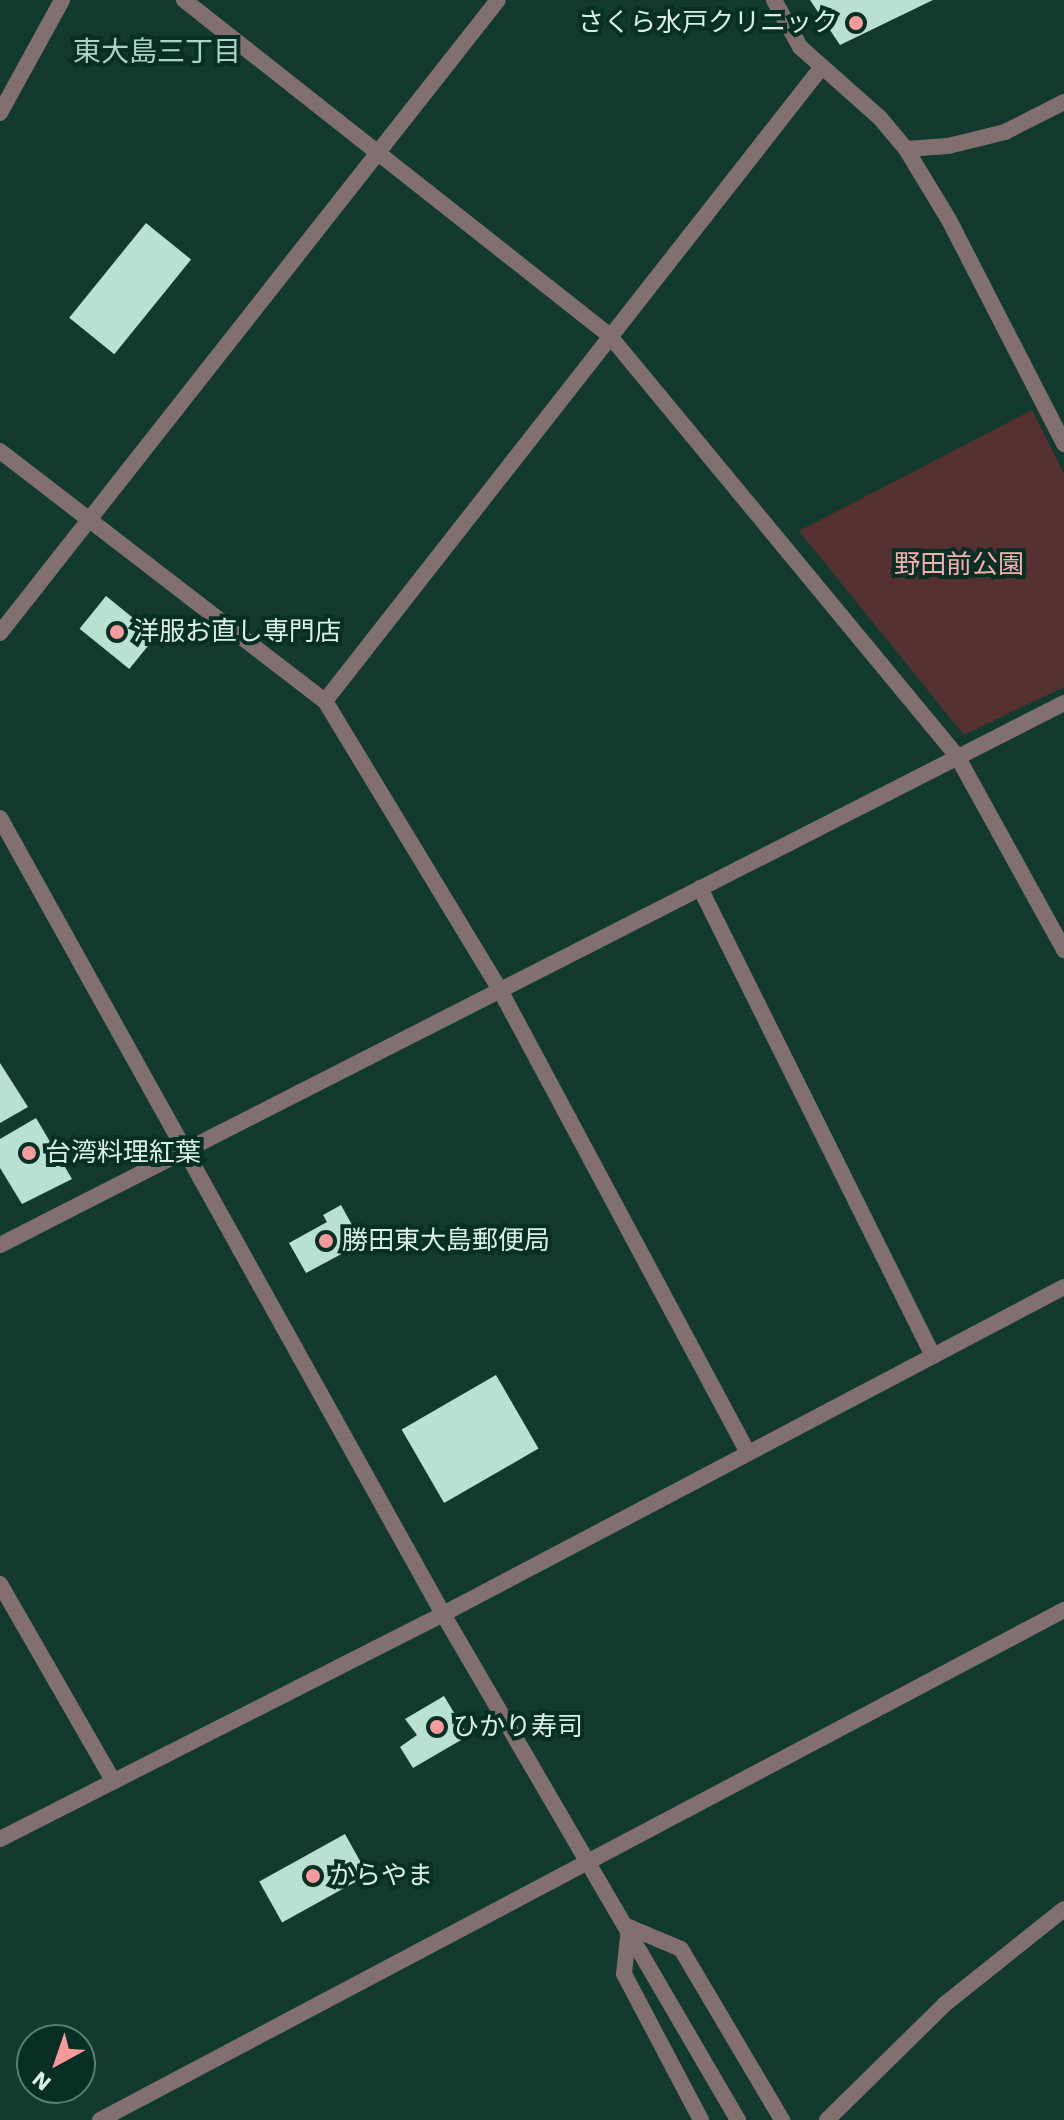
<!DOCTYPE html>
<html>
<head>
<meta charset="utf-8">
<style>
	body { margin:0 }
	#map { position:relative; width:1064px; height:2120px; overflow:hidden; background:#133a2e; font-family:"Work Sans","Noto Sans JP",sans-serif }
	div>[style] { position:absolute }
	[style*='--x'] { left:calc(var(--x)*1px); top:calc(var(--y)*1px); width:calc(var(--w)*1px); rotate:calc(var(--a)*1deg) }
	.green>* { inset:0; background:#553131 }
	.building>* { inset:0; background:#b8e1d2; transform-origin:0 0 }
	.minor>* { height:16px; margin:-8px; padding:0 8px; transform-origin:8px; border-radius:8px; background:#827070 }
	.tertiary>* { height:16px; margin:-8px; padding:0 8px; transform-origin:8px; border-radius:8px; background:#827070 }
	.dots>* { width:22px; height:22px; translate:-50% -50%; box-sizing:border-box; border:4px solid #072f24; border-radius:50% }
	span { translate:-50% -50%; white-space:nowrap; text-align:center; line-height:1.15; -webkit-text-stroke:8px #072f24; paint-order:stroke }
	.poi-label { font-size:26px; color:#daefe7 }
	.right { translate:-100% -50%; text-align:right }
	.left { translate:0 -50%; text-align:left }
	.park-label { font-size:26px; color:#f8afae }
	.neighbourhood-label { font-size:28px; color:#abd4c5 }
	.north { position:absolute; left:16px; top:2024px; width:80px; height:80px; box-sizing:border-box; background:#072f24; border:2px solid #5b7c72; border-radius:50%; rotate:220deg; font-size:22px; font-weight:700; line-height:32px; text-align:center; color:#daefe7 }
	.north::after { content:''; display:block; margin:auto; width:28px; height:36px; background:#f59b9b; clip-path:polygon(50% 0,100% 100%,50% 72%,0 100%) }
</style>
</head>
<body>
<div id="map">
	<div class="green">
		<i style="clip-path:polygon(1032px 410px,1064px 473px,1064px 687px,964px 735px,799px 531px)"></i>
	</div>
	<div class="building">
		<i style="clip-path:polygon(810px 0,933px 0,840px 45px)"></i>
		<i style="left:146px;top:223px;width:58px;height:122px;rotate:39deg"></i>
		<i style="left:106px;top:596px;width:64px;height:42px;rotate:39deg"></i>
		<i style="clip-path:polygon(0 1063px,28px 1107px,0 1123px)"></i>
		<i style="clip-path:polygon(36px 1118px,72px 1179px,22px 1204px,0 1168px,0 1139px)"></i>
		<i style="clip-path:polygon(341px 1205px,362px 1243px,306px 1273px,289px 1243px,327px 1222px,323px 1215px)"></i>
		<i style="left:496px;top:1375px;width:85px;height:109px;rotate:60deg"></i>
		<i style="clip-path:polygon(444px 1696px,468px 1736px,413px 1768px,400px 1747px,417px 1735px,405px 1719px)"></i>
		<i style="left:345px;top:1834px;width:47px;height:98px;rotate:61deg"></i>
	</div>
	<div class="minor">
		<i style="--x:184;--y:0;--w:541;--a:38.25"></i>
		<i style="--x:609;--y:335;--w:546;--a:50.42"></i>
		<i style="--x:957;--y:756;--w:222;--a:61.1"></i>
		<i style="--x:774;--y:0;--w:54;--a:61"></i>
		<i style="--x:800;--y:47;--w:107;--a:41.6"></i>
		<i style="--x:880;--y:118;--w:40;--a:50"></i>
		<i style="--x:906;--y:149;--w:83;--a:58.8"></i>
		<i style="--x:949;--y:220;--w:252;--a:62.8"></i>
		<i style="--x:0;--y:113;--w:129;--a:-61.2"></i>
		<i style="--x:906;--y:149;--w:42;--a:-4.1"></i>
		<i style="--x:948;--y:146;--w:59;--a:-13.8"></i>
		<i style="--x:1005;--y:132;--w:66;--a:-27"></i>
		<i style="--x:0;--y:451;--w:410;--a:37.6"></i>
		<i style="--x:325;--y:701;--w:338;--a:58.8"></i>
		<i style="--x:500;--y:990;--w:525;--a:61.82"></i>
		<i style="--x:325;--y:701;--w:804;--a:-51.92"></i>
		<i style="--x:700;--y:888;--w:523;--a:63.53"></i>
		<i style="--x:0;--y:1245;--w:1194;--a:-26.99"></i>
		<i style="--x:0;--y:1584;--w:228;--a:60.1"></i>
		<i style="--x:0;--y:1839;--w:497;--a:-26.9"></i>
		<i style="--x:443;--y:1614;--w:702;--a:-27.77"></i>
		<i style="--x:701;--y:2120;--w:165;--a:-117.8"></i>
		<i style="--x:624;--y:1974;--w:47;--a:-83.9"></i>
		<i style="--x:629;--y:1927;--w:56;--a:22.9"></i>
		<i style="--x:681;--y:1949;--w:199;--a:59.4"></i>
		<i style="--x:827;--y:2120;--w:165;--a:-44.5"></i>
		<i style="--x:945;--y:2004;--w:152;--a:-38.6"></i>
	</div>
	<div class="tertiary">
		<i style="--x:0;--y:633;--w:805;--a:-51.81"></i>
		<i style="--x:0;--y:818;--w:911;--a:60.9"></i>
		<i style="--x:443;--y:1614;--w:586;--a:59.76"></i>
		<i style="--x:100;--y:2120;--w:1091;--a:-27.88"></i>
	</div>
	<div class="dots">
		<i style="left:856px;top:23px;background:#f59b9b"></i>
		<i style="left:117px;top:632px;background:#f59b9b"></i>
		<i style="left:29px;top:1153px;background:#f59b9b"></i>
		<i style="left:326px;top:1241px;background:#f59b9b"></i>
		<i style="left:437px;top:1727px;background:#f59b9b"></i>
		<i style="left:313px;top:1876px;background:#f59b9b"></i>
	</div>
	<div class="poi-label">
		<span class="right" style="left:838px;top:23px">さくら水戸クリニック</span>
		<span class="left" style="left:133px;top:632px">洋服お直し専門店</span>
		<span class="left" style="left:45px;top:1153px">台湾料理紅葉</span>
		<span class="left" style="left:342px;top:1241px">勝田東大島郵便局</span>
		<span class="left" style="left:453px;top:1727px">ひかり寿司</span>
		<span class="left" style="left:329px;top:1876px">からやま</span>
	</div>
	<div class="park-label">
		<span style="left:959px;top:565px">野田前公園</span>
	</div>
	<div class="neighbourhood-label">
		<span style="left:157px;top:52px">東大島三丁目</span>
	</div>
	<div class="north">N</div>
</div>
</body>
</html>
